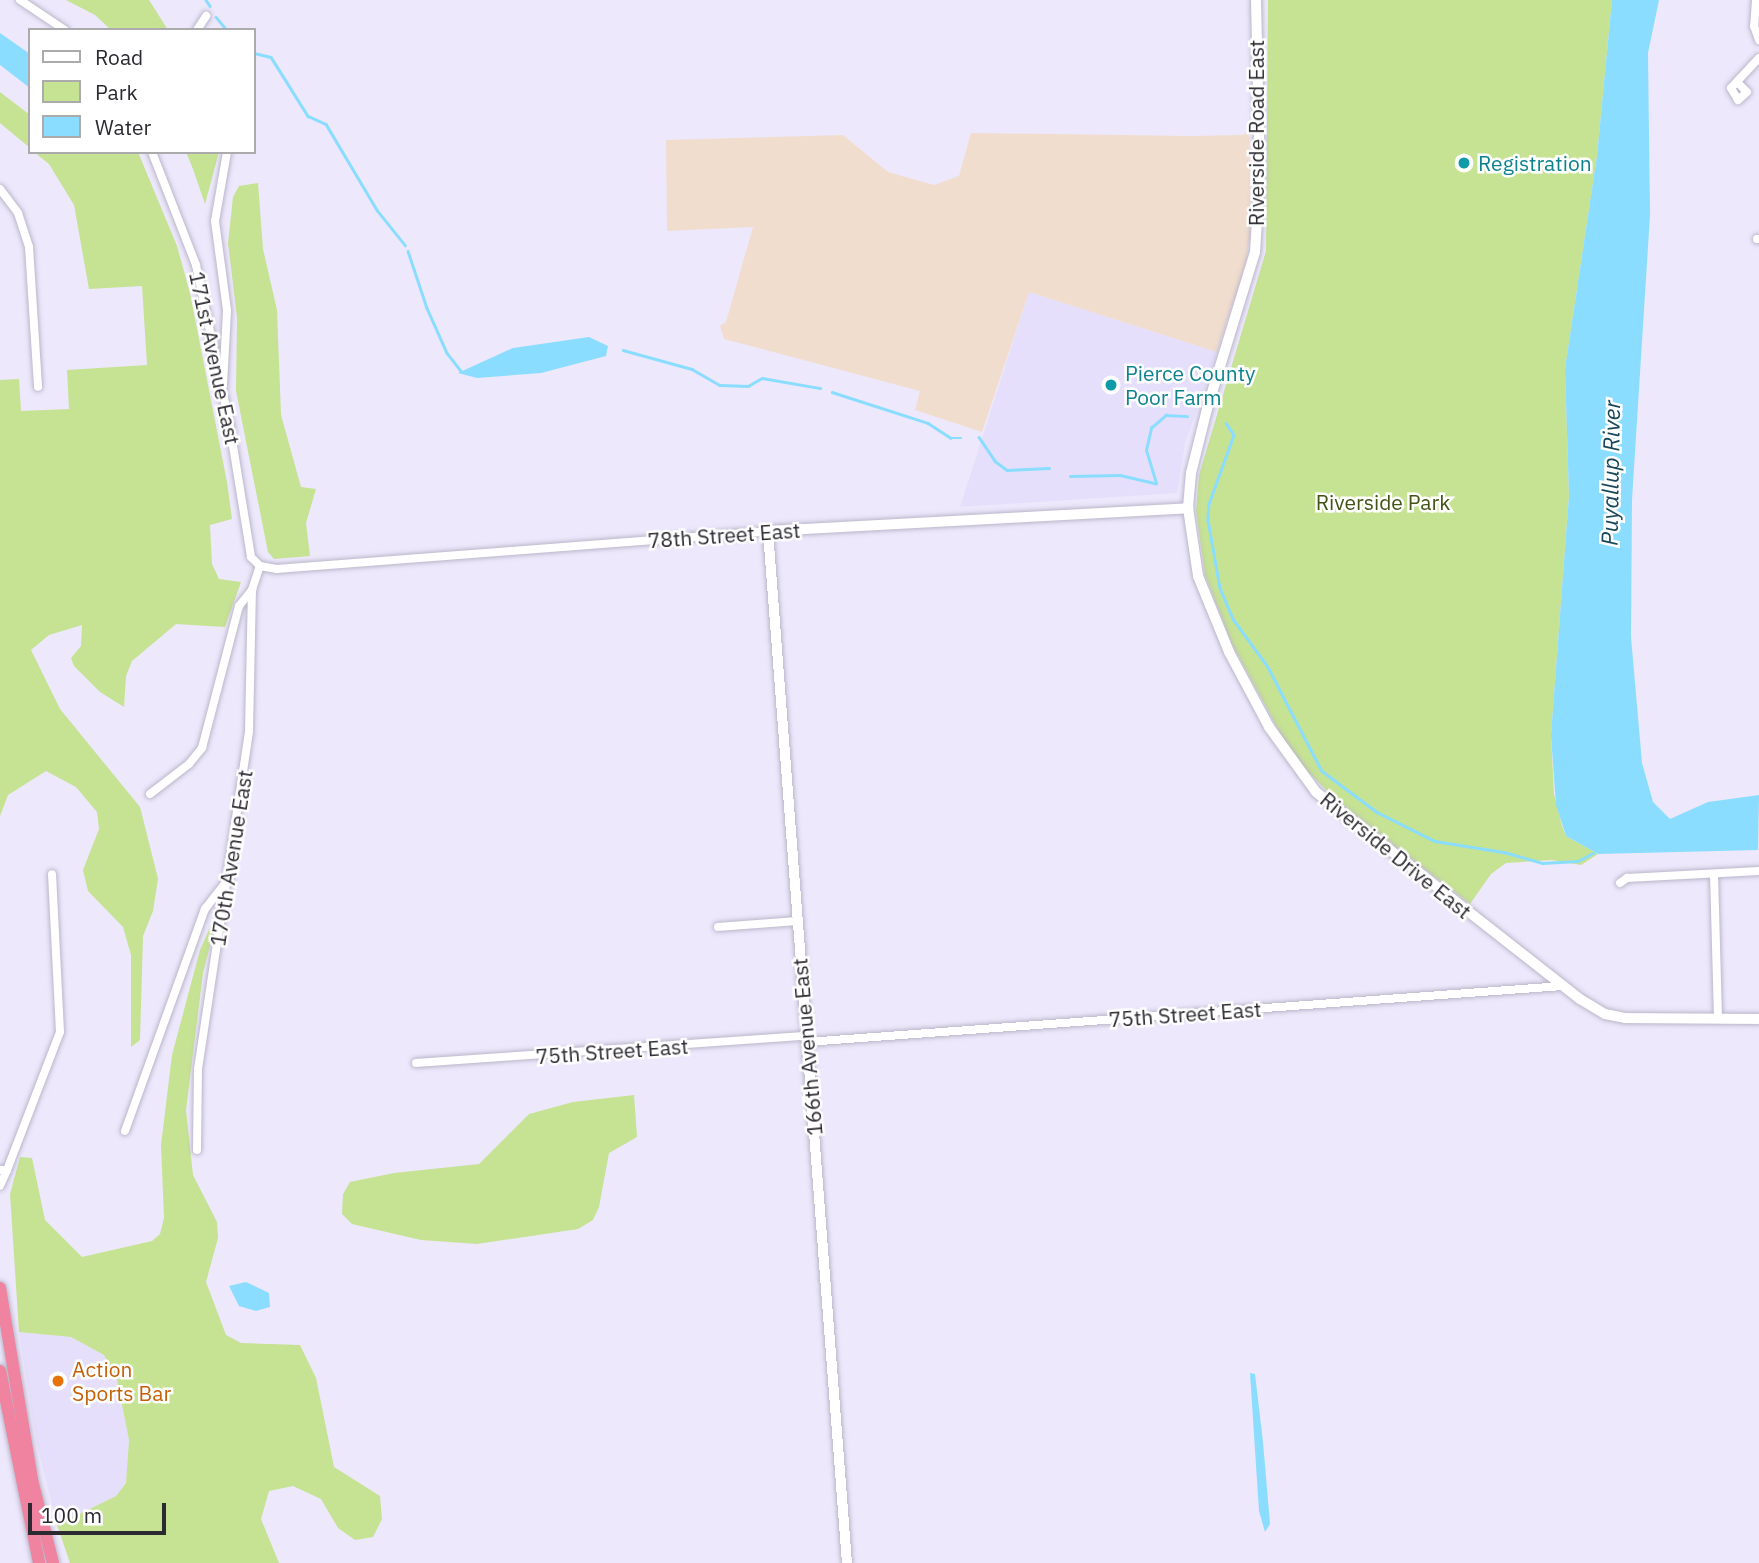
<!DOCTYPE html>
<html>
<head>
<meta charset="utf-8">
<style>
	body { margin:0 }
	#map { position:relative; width:1759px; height:1563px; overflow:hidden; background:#ede8fc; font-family:"IBM Plex Sans",sans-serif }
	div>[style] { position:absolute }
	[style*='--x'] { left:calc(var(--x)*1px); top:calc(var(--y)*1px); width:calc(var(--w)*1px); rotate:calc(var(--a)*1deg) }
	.built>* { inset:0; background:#e6dffb }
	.industrial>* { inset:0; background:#f1ddce }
	.green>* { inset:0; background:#c6e293 }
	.water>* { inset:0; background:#8addff }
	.stream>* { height:2.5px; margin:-1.25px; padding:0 1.25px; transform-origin:1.25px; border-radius:1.25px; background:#8addff }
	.roads { filter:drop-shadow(0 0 2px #bbb6c9) drop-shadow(0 0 2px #bbb6c9) }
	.minor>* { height:8px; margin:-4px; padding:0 4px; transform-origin:4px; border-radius:4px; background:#fff }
	.tertiary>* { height:10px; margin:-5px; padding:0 5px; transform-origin:5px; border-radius:5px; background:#fff }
	.trunk>* { height:12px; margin:-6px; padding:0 6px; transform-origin:6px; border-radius:6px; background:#f083a0 }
	.dots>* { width:19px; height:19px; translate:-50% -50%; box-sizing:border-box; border:4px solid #fff; border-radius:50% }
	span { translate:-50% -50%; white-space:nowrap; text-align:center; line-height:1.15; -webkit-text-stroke:5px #fff; paint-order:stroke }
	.street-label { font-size:21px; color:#2c2a31 }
	.culture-label { font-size:21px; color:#0d838f }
	.left { translate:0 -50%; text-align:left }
	.park-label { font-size:21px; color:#415315 }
	.food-label { font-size:21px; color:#c56008 }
	.water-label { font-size:23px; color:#174759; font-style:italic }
	.legend { position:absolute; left:28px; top:28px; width:228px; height:126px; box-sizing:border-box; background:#fff; border:2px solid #abaaad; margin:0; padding:9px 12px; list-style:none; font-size:21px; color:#2c2a31 }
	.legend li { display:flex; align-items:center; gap:14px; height:35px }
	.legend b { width:35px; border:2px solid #abaaad }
	.scale { position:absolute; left:28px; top:1503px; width:138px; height:32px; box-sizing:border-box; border:4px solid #2c2a31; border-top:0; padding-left:9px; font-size:21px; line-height:24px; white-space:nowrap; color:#2c2a31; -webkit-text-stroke:5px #fff; paint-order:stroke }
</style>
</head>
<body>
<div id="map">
	<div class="built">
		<i style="clip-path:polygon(1029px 292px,1217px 352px,1185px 444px,1177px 493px,960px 507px)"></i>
		<i style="clip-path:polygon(19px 1332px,71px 1337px,104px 1355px,117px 1380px,129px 1440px,126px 1483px,116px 1496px,57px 1525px,36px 1441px)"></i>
	</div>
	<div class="industrial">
		<i style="clip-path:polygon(1249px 131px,1251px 227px,1246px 262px,1217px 352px,1029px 292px,982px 432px,915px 410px,920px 391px,724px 339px,720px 326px,726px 322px,753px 227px,667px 231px,666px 140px,843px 135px,888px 172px,934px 185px,959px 176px,971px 133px,1190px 136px,1242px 135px)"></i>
	</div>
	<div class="green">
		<i style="clip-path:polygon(66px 0,149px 0,168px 30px,111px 30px,95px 15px)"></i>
		<i style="clip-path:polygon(1268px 0,1612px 0,1597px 156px,1565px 369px,1569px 496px,1551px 735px,1554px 794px,1562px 826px,1566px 836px,1598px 854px,1581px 865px,1552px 860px,1506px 863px,1491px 874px,1470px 904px,1339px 803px,1293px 757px,1232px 644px,1205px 575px,1196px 511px,1199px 475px,1266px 251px)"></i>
		<i style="clip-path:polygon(0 92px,30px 115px,30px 148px,0 123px)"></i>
		<i style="clip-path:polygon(34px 152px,138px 152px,177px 246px,190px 293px,227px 482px,232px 519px,210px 525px,212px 564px,219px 579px,241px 582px,225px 627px,176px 624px,132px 661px,126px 676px,124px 707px,100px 692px,74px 666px,71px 658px,81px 646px,82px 625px,49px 635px,31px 650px,60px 709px,140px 807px,158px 879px,153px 911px,143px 936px,140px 1040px,131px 1047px,131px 955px,123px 927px,88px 891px,83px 870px,99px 829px,97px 812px,76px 787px,46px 771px,8px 795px,0 816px,0 380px,19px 379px,21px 411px,69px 409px,67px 370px,147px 365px,142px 286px,89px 289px,74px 205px,49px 164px)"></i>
		<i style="clip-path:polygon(186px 152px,219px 152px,205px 204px,193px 169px)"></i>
		<i style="clip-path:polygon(258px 183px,263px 249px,277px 310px,281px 415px,301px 487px,316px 489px,306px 523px,310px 556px,274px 559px,268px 552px,236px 391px,237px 317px,228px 243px,233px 197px,239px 186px)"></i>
		<i style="clip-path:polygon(211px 925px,214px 930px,203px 973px,186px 1110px,193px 1175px,217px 1222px,218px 1238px,206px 1282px,226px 1335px,241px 1343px,300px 1345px,316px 1378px,334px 1467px,380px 1496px,382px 1519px,373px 1537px,355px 1540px,338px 1528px,321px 1499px,293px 1486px,269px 1491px,261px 1519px,279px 1563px,70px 1563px,57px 1525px,116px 1496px,126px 1483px,129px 1440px,117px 1380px,104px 1355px,71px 1337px,19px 1332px,10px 1194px,20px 1157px,32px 1158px,45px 1220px,82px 1257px,152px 1241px,160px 1234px,164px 1218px,161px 1145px,172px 1055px,200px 950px)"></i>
		<i style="clip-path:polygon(634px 1095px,637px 1137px,609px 1153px,599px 1207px,593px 1220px,578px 1229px,477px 1244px,421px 1240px,352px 1224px,342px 1214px,343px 1194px,350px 1182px,394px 1173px,479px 1164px,529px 1114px,573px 1102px)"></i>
	</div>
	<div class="water">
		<i style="clip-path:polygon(1612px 0,1659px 0,1648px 53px,1650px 215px,1632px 500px,1631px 637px,1642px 763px,1653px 802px,1670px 819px,1708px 802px,1759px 795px,1758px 850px,1598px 854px,1566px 836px,1556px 805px,1551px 735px,1569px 496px,1565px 369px,1597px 156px)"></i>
		<i style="clip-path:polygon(0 33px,30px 54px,30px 88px,0 65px)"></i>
		<i style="clip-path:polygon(589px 337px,608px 346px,606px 356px,541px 373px,477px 378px,458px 373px,513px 348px)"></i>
		<i style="clip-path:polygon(246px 1282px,269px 1293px,270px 1307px,256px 1311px,239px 1306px,229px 1286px)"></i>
		<i style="clip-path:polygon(1250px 1373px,1255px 1374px,1263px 1442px,1270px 1524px,1265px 1532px,1259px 1511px)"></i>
	</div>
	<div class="stream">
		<i style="--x:206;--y:0;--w:7;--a:56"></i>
		<i style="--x:216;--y:17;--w:17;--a:50"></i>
		<i style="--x:254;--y:53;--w:17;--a:13"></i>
		<i style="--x:271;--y:57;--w:70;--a:57.9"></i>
		<i style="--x:308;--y:116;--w:20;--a:24"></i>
		<i style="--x:326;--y:124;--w:100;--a:59.3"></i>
		<i style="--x:377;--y:210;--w:45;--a:51.3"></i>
		<i style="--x:408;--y:251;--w:60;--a:71.6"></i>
		<i style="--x:427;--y:308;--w:49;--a:66"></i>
		<i style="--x:447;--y:353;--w:23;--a:52"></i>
		<i style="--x:623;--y:350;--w:72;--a:15.4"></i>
		<i style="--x:692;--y:369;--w:32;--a:30"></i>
		<i style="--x:720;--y:385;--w:28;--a:2"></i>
		<i style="--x:748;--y:386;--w:16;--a:-30"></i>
		<i style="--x:762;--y:378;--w:59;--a:9.8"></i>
		<i style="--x:832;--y:392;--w:101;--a:17.9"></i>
		<i style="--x:928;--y:423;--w:27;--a:33"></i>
		<i style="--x:951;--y:438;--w:10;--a:0"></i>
		<i style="--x:1226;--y:423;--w:14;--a:56"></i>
		<i style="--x:1234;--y:435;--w:73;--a:109.9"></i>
		<i style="--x:1209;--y:504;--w:16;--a:94"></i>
		<i style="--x:1208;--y:520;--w:69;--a:80"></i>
		<i style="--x:1220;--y:588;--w:34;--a:67"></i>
		<i style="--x:1233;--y:619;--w:59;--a:53.9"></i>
		<i style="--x:1268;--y:667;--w:117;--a:62.6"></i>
		<i style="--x:1322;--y:771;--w:69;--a:36.7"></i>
		<i style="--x:1377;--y:812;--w:65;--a:26.6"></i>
		<i style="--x:1435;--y:841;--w:70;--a:9.1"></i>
		<i style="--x:1504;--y:852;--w:40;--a:16"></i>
		<i style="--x:1542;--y:863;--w:36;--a:-3"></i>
		<i style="--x:1578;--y:861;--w:17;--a:-28"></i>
		<i style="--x:979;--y:437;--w:29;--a:56"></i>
		<i style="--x:995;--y:461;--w:15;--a:37"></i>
		<i style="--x:1007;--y:470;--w:42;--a:-2.7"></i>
		<i style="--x:1070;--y:476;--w:50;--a:-1.1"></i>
		<i style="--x:1120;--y:475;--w:37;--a:13"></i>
		<i style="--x:1156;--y:483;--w:34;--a:-107"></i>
		<i style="--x:1146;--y:450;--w:23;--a:-77"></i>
		<i style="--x:1151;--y:428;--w:20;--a:-41"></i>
		<i style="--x:1166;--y:415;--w:21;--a:3"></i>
	</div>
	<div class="roads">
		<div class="minor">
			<i style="--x:20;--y:0;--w:54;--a:33.7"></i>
			<i style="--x:1756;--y:0;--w:26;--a:94"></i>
			<i style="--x:1754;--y:26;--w:15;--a:70"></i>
			<i style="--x:197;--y:30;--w:17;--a:-57"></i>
			<i style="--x:1739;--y:84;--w:11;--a:45"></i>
			<i style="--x:1747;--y:92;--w:12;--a:138"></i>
			<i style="--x:1738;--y:100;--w:14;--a:-120"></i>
			<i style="--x:1731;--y:88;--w:41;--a:-47"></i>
			<i style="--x:152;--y:152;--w:121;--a:68.7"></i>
			<i style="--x:196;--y:265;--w:159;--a:78.1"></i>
			<i style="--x:229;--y:421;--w:138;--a:80.8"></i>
			<i style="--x:251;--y:557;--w:13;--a:45"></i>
			<i style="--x:260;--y:566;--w:17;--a:10"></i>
			<i style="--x:277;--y:569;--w:492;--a:-4.4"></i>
			<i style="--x:0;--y:189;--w:30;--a:53"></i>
			<i style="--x:18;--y:213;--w:36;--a:72"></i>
			<i style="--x:29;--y:247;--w:140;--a:86.3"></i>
			<i style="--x:1757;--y:239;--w:2;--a:0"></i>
			<i style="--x:223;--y:385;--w:75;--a:-86.9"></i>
			<i style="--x:227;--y:310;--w:90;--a:-97.7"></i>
			<i style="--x:215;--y:221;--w:70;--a:-80.1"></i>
			<i style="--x:150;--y:794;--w:49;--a:-37.6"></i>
			<i style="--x:189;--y:764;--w:21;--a:-51"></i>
			<i style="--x:202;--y:748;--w:147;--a:-75.4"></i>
			<i style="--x:239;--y:606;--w:21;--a:-51"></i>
			<i style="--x:1714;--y:874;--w:145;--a:88.4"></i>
			<i style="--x:1620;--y:883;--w:9;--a:-36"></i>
			<i style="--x:1627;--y:878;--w:132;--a:-3"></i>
			<i style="--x:718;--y:927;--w:79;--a:-4.3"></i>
			<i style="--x:807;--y:1042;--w:758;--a:-4.24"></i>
			<i style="--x:416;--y:1063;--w:392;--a:-4"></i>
			<i style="--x:125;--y:1131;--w:236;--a:-70.2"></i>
			<i style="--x:205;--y:909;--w:39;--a:-52"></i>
			<i style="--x:197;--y:1150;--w:81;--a:-89.3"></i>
			<i style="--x:198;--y:1069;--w:342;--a:-81.4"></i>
			<i style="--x:249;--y:731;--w:141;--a:-88.8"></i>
			<i style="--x:252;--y:590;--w:25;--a:-72"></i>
			<i style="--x:0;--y:1170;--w:7;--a:0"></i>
			<i style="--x:7;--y:1170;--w:17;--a:114"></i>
			<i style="--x:7;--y:1170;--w:148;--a:-69"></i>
			<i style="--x:60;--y:1032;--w:158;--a:-92.9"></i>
		</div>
		<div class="tertiary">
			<i style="--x:1256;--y:0;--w:171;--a:88.7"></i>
			<i style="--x:1260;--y:171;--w:81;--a:93.5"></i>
			<i style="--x:1255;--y:252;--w:164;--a:107"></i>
			<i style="--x:1207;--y:409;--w:66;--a:104"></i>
			<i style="--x:1191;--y:473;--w:35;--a:95"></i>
			<i style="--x:1188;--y:508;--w:69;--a:81.6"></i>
			<i style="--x:1198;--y:576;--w:82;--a:67.8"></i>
			<i style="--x:1229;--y:652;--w:85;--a:61.9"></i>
			<i style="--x:1269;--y:727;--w:80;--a:54.1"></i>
			<i style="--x:1316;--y:792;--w:335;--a:38.1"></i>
			<i style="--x:1580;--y:999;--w:29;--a:31"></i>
			<i style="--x:1605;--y:1014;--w:20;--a:11"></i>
			<i style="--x:1625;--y:1018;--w:134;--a:0.4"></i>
			<i style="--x:847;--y:1563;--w:1035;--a:-94.38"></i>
			<i style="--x:768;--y:531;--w:421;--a:-3.1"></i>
		</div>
		<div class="trunk">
			<i style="--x:0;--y:1288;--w:195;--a:80.5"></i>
			<i style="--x:32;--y:1480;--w:86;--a:75.8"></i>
			<i style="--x:0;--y:1371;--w:196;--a:78.5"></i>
		</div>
	</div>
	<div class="dots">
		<i style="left:1464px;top:163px;background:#0f9aa8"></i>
		<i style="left:1111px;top:385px;background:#0f9aa8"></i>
		<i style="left:58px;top:1381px;background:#e8710a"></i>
	</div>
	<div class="street-label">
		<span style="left:1256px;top:133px;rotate:-90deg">Riverside Road East</span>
		<span style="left:215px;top:358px;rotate:78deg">171st Avenue East</span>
		<span style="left:724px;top:535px;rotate:-4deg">78th Street East</span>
		<span style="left:1396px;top:855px;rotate:39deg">Riverside Drive East</span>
		<span style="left:231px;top:858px;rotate:-81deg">170th Avenue East</span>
		<span style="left:1185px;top:1014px;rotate:-4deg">75th Street East</span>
		<span style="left:807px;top:1047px;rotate:-95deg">166th Avenue East</span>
		<span style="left:612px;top:1051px;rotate:-4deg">75th Street East</span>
	</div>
	<div class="culture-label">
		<span class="left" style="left:1478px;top:163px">Registration</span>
		<span class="left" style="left:1125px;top:385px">Pierce County<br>Poor Farm</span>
	</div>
	<div class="park-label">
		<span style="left:1383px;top:502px">Riverside Park</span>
	</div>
	<div class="food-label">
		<span class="left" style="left:72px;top:1381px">Action<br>Sports Bar</span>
	</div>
	<div class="water-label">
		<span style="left:1610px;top:473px;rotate:-89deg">Puyallup River</span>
	</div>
	<ul class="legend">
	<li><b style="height:9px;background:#fff"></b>Road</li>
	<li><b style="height:19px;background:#c6e293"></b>Park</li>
	<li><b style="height:19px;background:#8addff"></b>Water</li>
	</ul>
	<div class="scale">100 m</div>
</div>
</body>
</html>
